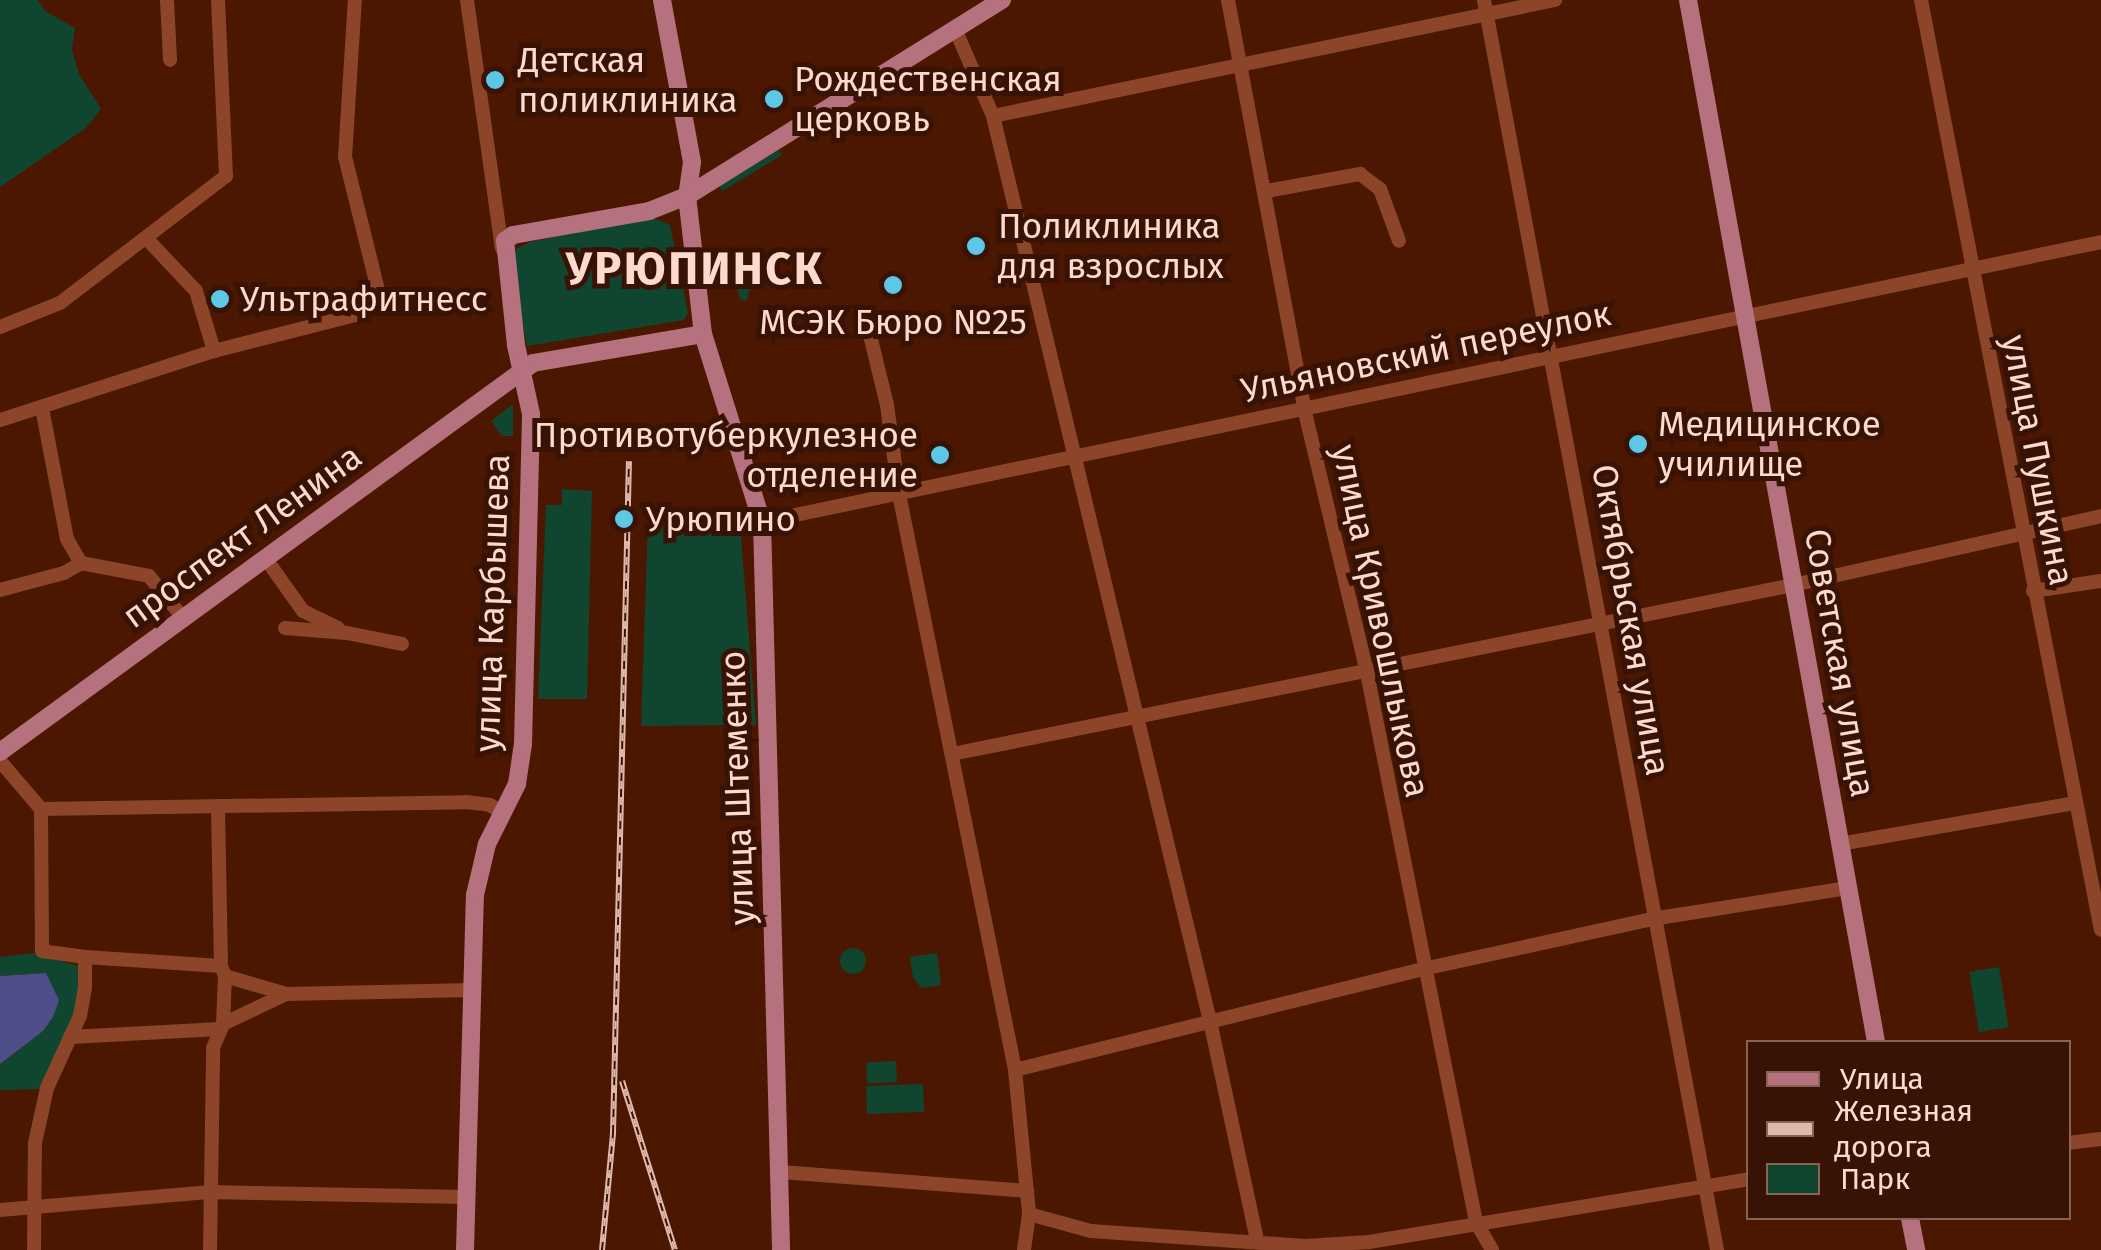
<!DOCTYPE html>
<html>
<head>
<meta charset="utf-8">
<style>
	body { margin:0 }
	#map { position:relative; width:2101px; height:1250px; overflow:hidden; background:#4b1701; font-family:"Fira Sans",sans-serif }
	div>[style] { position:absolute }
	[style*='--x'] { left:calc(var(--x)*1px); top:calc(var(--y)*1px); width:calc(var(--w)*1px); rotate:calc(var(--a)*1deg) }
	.green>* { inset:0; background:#104630; transform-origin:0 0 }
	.round { border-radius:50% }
	.water>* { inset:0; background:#4e4f88 }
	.minor>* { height:14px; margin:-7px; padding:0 7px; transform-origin:7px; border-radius:7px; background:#8d4529 }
	.major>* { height:18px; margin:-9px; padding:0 9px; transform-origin:9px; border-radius:9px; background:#b6717f }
	.rail>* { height:6px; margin-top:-3px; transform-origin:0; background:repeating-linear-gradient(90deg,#381305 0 8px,#dfb9ab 0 16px); box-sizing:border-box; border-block:2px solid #dfb9ab }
	.dots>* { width:28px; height:28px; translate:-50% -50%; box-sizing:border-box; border:5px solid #381305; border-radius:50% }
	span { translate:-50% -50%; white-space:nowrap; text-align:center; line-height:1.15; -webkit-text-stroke:10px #381305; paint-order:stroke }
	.poi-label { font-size:35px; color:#fddacd }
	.left { translate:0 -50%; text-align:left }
	.right { translate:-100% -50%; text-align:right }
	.street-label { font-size:35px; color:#fddacd }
	.district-label { font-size:45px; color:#fddacd; font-weight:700; letter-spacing:2.5px }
	.legend { position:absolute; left:1746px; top:1040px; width:325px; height:180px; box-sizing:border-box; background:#381305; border:2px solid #876355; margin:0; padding:12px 18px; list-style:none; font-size:30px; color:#fddacd }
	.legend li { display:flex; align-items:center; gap:20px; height:50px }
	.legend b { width:50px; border:2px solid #876355 }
</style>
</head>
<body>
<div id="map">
	<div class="green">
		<i style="clip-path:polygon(0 0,38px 0,45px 11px,75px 28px,72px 50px,79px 74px,101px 109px,86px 128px,0 187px)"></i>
		<i style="left:779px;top:150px;width:6px;height:70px;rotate:59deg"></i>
		<i style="clip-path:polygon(651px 217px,670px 225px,676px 254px,649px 261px,651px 273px,679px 268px,688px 313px,684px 320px,527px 346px,511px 262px,516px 249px,530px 242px)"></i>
		<i style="clip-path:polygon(731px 262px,746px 266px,744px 272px,753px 280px,746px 301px,740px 299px)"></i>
		<i style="clip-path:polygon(513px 404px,513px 436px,502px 436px,491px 421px)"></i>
		<i style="clip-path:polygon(562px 489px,592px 491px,587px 699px,538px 699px,546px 505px,562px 505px)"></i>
		<i style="clip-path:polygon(739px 512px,756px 725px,641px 726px,648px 522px)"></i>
		<i class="round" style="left:840px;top:948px;width:26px;height:26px"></i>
		<i style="clip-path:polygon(32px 953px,81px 967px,75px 1016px,41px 1089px,0 1090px,0 1064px,43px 1031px,59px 1000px,46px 973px,0 976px,0 957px)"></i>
		<i style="clip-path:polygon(937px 953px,941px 985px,921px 988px,913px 977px,910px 957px)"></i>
		<i style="left:1999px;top:967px;width:61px;height:30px;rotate:81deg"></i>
		<i style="left:896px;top:1061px;width:21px;height:30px;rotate:87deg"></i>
		<i style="left:923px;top:1084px;width:28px;height:57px;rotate:88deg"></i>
	</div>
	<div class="water">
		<i style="clip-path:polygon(46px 973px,59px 1000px,53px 1017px,43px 1031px,0 1064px,0 976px)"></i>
	</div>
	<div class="minor">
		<i style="--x:167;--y:0;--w:60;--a:87.1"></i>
		<i style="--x:467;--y:0;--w:251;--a:82"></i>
		<i style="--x:1228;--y:0;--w:415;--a:79.4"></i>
		<i style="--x:1304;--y:408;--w:267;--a:76.6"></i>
		<i style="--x:1366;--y:668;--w:565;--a:78.77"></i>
		<i style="--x:1476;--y:1222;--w:32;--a:60"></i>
		<i style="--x:1484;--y:0;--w:1272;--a:79.44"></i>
		<i style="--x:1921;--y:0;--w:947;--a:79.05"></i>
		<i style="--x:955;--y:29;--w:95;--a:66.4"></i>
		<i style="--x:993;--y:116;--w:931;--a:76.52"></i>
		<i style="--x:1210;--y:1021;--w:225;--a:77.9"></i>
		<i style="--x:993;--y:116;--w:574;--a:-11.66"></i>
		<i style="--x:1266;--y:191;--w:96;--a:-10.3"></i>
		<i style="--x:1360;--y:174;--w:25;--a:37"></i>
		<i style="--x:1380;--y:189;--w:55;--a:69.9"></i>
		<i style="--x:147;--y:239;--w:71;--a:46.7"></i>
		<i style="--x:196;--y:291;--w:63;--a:73.3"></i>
		<i style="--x:0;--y:327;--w:65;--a:-21.8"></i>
		<i style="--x:60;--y:303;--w:209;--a:-37.4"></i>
		<i style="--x:226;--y:176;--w:176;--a:-92.6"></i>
		<i style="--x:868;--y:327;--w:80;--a:76.3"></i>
		<i style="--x:887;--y:405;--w:90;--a:82.3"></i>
		<i style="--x:899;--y:494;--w:588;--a:78.61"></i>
		<i style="--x:1015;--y:1070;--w:145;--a:84.4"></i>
		<i style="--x:1029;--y:1214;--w:36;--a:98"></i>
		<i style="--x:42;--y:408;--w:133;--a:79.2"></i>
		<i style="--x:67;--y:539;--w:28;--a:60"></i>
		<i style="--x:0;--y:420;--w:225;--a:-17.9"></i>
		<i style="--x:214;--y:351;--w:154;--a:-14.3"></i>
		<i style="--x:363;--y:313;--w:27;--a:-57"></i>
		<i style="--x:378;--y:290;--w:137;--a:-103.9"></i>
		<i style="--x:345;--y:157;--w:157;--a:-86.4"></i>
		<i style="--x:762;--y:522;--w:1368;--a:-11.81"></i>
		<i style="--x:266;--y:559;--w:64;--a:54.6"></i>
		<i style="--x:303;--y:611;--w:39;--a:26"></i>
		<i style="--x:81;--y:563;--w:69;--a:10.8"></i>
		<i style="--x:149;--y:576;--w:55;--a:50.9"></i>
		<i style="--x:0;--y:590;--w:66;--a:-14.9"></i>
		<i style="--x:64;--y:573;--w:20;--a:-30"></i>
		<i style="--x:2033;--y:591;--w:69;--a:-8.4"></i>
		<i style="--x:285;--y:628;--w:62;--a:4.6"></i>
		<i style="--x:347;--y:633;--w:56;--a:11.3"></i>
		<i style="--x:952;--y:754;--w:858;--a:-11.36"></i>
		<i style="--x:1793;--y:585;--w:316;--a:-12.6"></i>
		<i style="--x:0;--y:761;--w:63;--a:49.5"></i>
		<i style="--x:41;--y:809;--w:425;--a:-0.9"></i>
		<i style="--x:466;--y:802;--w:24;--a:7"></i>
		<i style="--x:490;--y:805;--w:15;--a:32"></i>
		<i style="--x:1840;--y:844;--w:238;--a:-9.9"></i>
		<i style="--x:85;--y:957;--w:136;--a:3.8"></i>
		<i style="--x:225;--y:976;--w:64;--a:16.4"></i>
		<i style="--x:223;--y:1024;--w:70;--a:-25.5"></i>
		<i style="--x:286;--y:994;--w:186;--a:-1.2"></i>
		<i style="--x:70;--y:1037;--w:151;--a:-3"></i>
		<i style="--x:1015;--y:1070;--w:420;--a:-13.9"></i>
		<i style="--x:1423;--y:969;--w:234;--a:-12.3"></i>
		<i style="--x:1652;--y:919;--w:198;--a:-9"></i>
		<i style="--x:2068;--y:1143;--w:33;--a:-7"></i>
		<i style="--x:781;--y:1172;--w:247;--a:4.4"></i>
		<i style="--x:0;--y:1210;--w:209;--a:-4.9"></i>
		<i style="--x:208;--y:1192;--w:258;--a:1.1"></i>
		<i style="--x:1029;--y:1214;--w:64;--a:15.3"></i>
		<i style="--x:1091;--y:1231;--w:215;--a:4"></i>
		<i style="--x:1305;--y:1246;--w:64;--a:-3.6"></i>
		<i style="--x:1369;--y:1242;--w:384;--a:-9.4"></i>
		<i style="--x:34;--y:1250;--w:107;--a:-89.5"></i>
		<i style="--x:35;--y:1143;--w:56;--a:-77.7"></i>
		<i style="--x:47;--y:1088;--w:79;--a:-65.4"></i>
		<i style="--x:80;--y:1016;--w:28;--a:-80"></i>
		<i style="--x:85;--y:988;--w:31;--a:-90"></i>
		<i style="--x:85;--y:957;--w:43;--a:-172.1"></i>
		<i style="--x:42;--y:951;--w:142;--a:-90.4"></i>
		<i style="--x:210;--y:1250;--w:202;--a:-89.1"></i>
		<i style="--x:213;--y:1048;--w:26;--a:-67"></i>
		<i style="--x:223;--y:1024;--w:48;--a:-87.6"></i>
		<i style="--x:225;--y:976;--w:11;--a:-112"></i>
		<i style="--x:221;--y:966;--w:160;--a:-91.1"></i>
	</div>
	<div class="major">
		<i style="--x:662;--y:0;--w:165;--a:79.5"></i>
		<i style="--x:692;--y:162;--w:34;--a:98"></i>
		<i style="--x:687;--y:196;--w:139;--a:83.4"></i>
		<i style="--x:703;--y:334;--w:197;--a:72.6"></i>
		<i style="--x:762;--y:522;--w:728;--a:88.5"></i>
		<i style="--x:1688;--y:0;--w:1059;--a:79.77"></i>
		<i style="--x:0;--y:752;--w:660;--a:-36.12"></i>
		<i style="--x:533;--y:363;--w:172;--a:-9.7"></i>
		<i style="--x:1910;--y:1218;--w:33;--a:79"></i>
		<i style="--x:465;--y:1250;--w:355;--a:-88.4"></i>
		<i style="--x:475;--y:895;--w:52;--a:-76.8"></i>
		<i style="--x:487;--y:844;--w:67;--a:-63.4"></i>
		<i style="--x:517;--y:784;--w:40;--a:-81.5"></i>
		<i style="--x:523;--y:744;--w:330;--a:-88.6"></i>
		<i style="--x:531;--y:414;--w:71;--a:-102.3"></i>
		<i style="--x:516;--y:345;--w:105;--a:-96"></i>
		<i style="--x:505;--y:241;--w:10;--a:-37"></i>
		<i style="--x:513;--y:235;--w:138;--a:-10"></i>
		<i style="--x:649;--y:211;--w:41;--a:-21.5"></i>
		<i style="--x:687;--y:196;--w:371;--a:-31.9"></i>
	</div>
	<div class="rail">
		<i style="--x:622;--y:1081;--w:177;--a:72.6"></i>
		<i style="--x:602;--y:1250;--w:118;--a:-84.6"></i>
		<i style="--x:613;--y:1133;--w:672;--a:-88.64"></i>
	</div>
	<div class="dots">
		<i style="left:495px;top:80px;background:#5dc7e8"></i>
		<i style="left:774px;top:99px;background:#5dc7e8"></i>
		<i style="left:976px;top:246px;background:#5dc7e8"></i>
		<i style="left:893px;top:285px;background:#5dc7e8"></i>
		<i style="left:220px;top:299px;background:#5dc7e8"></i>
		<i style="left:1638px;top:444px;background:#5dc7e8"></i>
		<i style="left:940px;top:455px;background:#5dc7e8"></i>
		<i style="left:624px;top:519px;background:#5dc7e8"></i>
	</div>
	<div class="poi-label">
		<span class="left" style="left:518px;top:80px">Детская<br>поликлиника</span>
		<span class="left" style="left:794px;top:99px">Рождественская<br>церковь</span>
		<span class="left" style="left:998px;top:246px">Поликлиника<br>для взрослых</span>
		<span class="left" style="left:240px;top:299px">Ультрафитнесс</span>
		<span style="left:893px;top:322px">МСЭК Бюро №25</span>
		<span class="left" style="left:1658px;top:444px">Медицинское<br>училище</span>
		<span class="right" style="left:918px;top:455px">Противотуберкулезное<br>отделение</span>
		<span class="left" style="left:646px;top:519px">Урюпино</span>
	</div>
	<div class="street-label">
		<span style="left:1426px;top:352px;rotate:-12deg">Ульяновский переулок</span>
		<span style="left:2038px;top:460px;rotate:79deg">улица Пушкина</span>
		<span style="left:242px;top:536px;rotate:-36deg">проспект Ленина</span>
		<span style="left:492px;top:603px;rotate:-88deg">улица Карбышева</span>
		<span style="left:1631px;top:620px;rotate:80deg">Октябрьская улица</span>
		<span style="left:1381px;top:621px;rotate:78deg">улица Кривошлыкова</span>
		<span style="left:1840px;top:663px;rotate:80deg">Советская улица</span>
		<span style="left:737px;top:788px;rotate:-92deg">улица Штеменко</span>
	</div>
	<div class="district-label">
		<span style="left:695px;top:270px">УРЮПИНСК</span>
	</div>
	<ul class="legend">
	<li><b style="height:12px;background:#b6717f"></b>Улица</li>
	<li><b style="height:12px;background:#dfb9ab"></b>Железная дорога</li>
	<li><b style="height:28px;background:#104630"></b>Парк</li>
	</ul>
</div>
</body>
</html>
